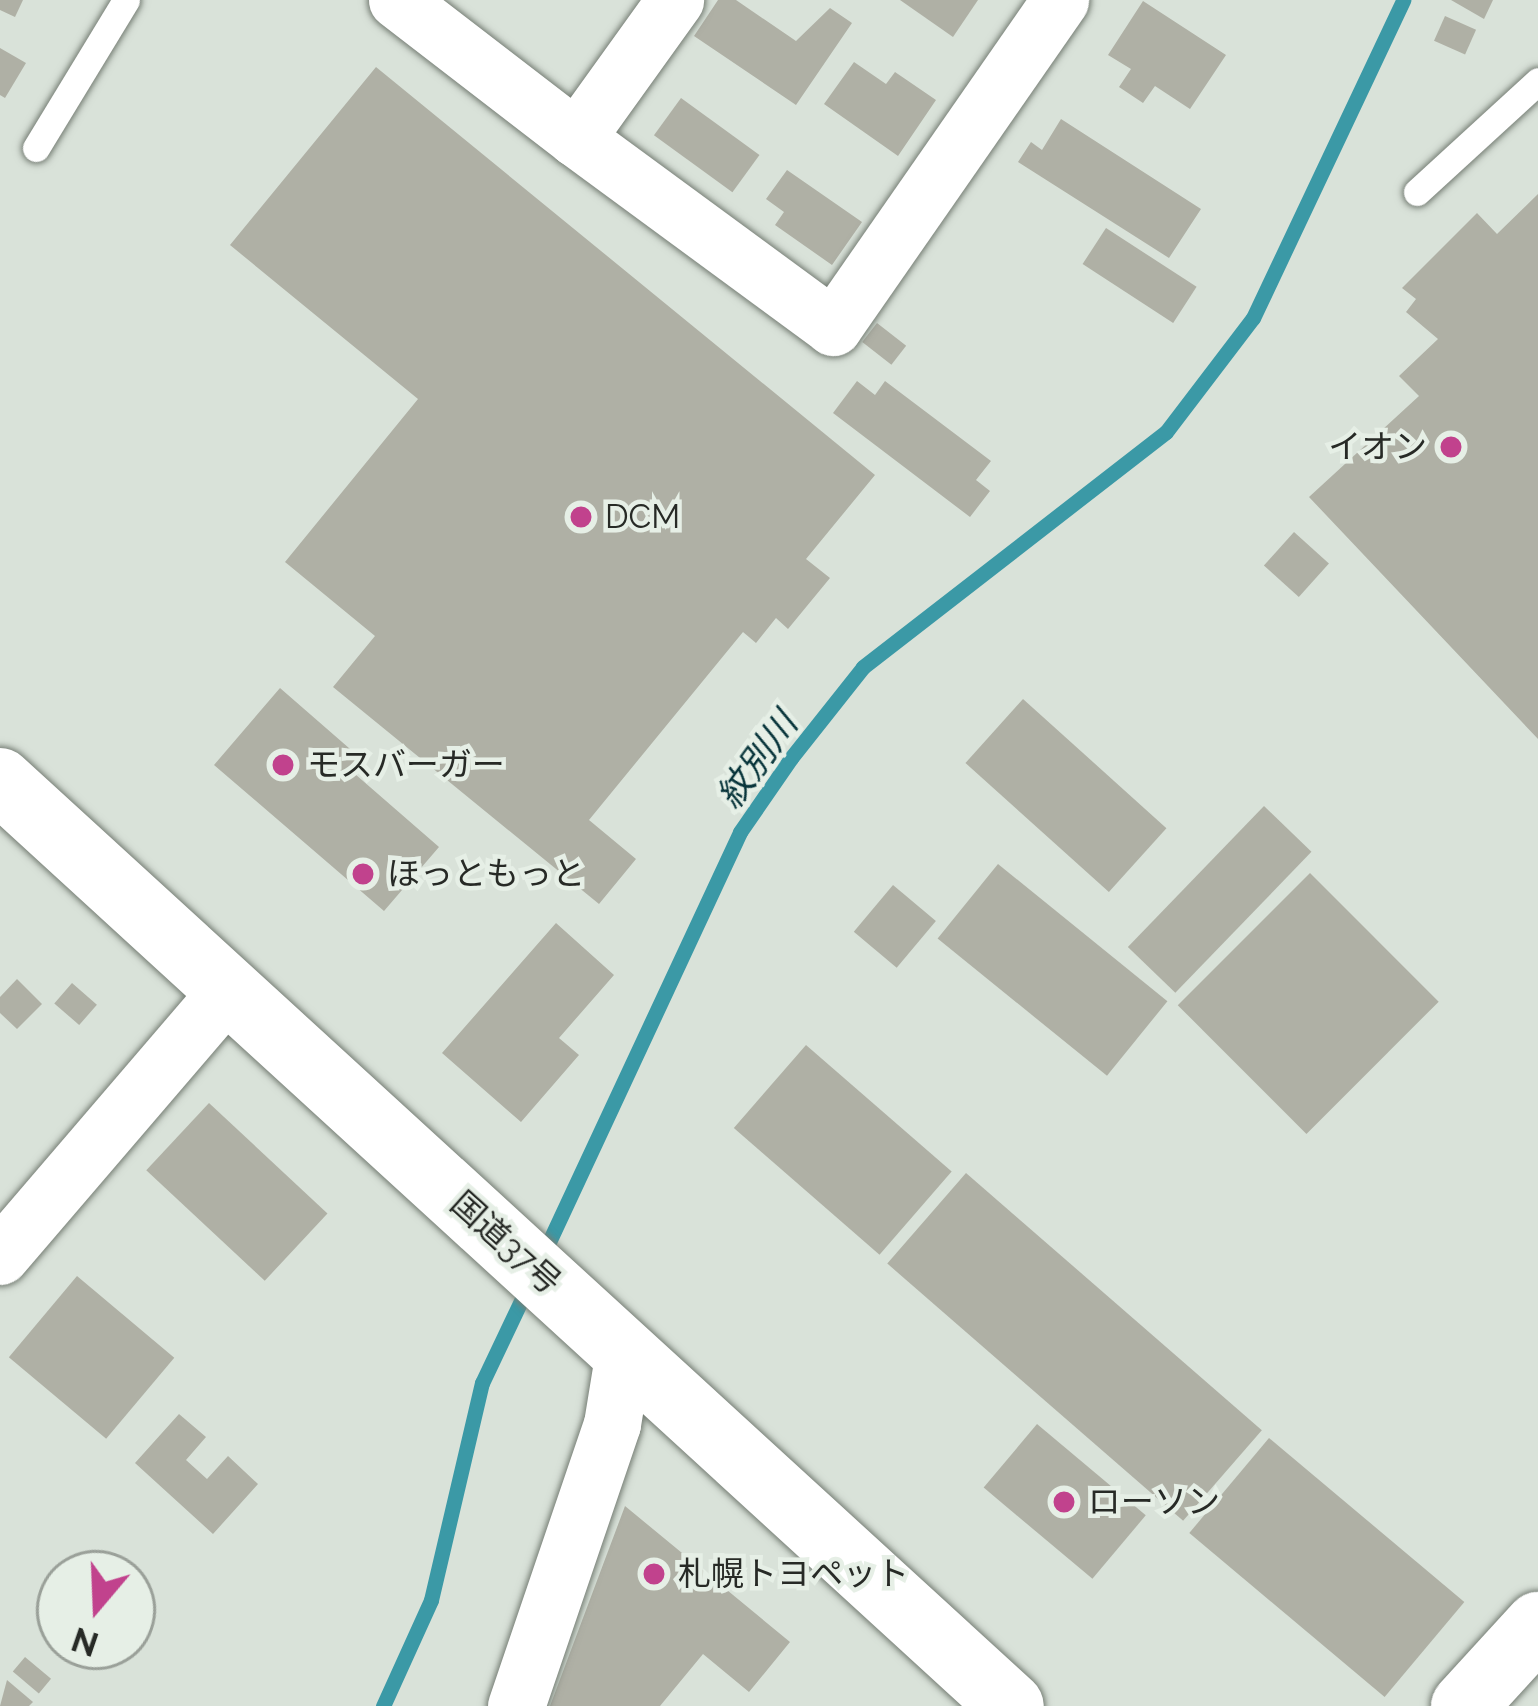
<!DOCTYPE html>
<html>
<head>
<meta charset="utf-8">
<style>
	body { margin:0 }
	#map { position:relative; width:1538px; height:1706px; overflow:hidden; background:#d9e2d9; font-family:Raleway,"Noto Sans JP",sans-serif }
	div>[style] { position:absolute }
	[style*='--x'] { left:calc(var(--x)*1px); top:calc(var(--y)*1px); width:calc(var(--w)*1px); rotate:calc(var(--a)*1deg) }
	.stream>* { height:15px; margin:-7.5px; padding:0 7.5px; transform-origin:7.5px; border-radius:7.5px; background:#3b99a6 }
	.building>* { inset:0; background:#afb0a5; transform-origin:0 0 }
	.roads { filter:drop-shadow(0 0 3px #767e75) drop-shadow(0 0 3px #767e75) }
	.lane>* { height:27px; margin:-13.5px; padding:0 13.5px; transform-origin:13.5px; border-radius:13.5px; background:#fff }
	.street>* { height:57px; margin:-28.5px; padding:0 28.5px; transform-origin:28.5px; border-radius:28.5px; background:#fff }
	.secondary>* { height:66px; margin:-33px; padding:0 33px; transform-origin:33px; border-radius:33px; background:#fff }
	.highway>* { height:66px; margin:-33px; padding:0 33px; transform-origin:33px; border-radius:33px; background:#fff }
	.dots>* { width:33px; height:33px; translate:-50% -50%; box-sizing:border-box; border:6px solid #e6efe6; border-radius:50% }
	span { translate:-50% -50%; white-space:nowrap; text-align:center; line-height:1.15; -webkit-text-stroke:9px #e6efe6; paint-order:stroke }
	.poi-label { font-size:33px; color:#272a26 }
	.right { translate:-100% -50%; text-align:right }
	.left { translate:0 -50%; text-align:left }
	.street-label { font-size:33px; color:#272a26 }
	.water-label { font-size:36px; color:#07343a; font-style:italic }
	.north { position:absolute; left:36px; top:1550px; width:120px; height:120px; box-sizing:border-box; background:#e6efe6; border:3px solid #9aa099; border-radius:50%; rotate:199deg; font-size:33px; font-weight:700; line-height:48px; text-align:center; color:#272a26 }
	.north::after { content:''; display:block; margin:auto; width:42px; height:54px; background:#c1428d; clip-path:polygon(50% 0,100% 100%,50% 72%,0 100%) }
</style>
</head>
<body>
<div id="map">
	<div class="stream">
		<i style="--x:541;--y:1259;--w:471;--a:-65"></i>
		<i style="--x:740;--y:832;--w:90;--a:-55.4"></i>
		<i style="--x:791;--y:758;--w:116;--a:-51.6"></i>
		<i style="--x:863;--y:667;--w:383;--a:-37.8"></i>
		<i style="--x:1166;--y:432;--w:143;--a:-52.7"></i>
		<i style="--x:1253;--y:318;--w:352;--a:-64.7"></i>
		<i style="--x:383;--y:1706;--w:116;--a:-65.6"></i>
		<i style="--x:431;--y:1600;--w:223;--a:-76.8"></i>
		<i style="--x:482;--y:1383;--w:107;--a:-64.6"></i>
	</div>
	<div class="building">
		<i style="clip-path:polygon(0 0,23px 0,15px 17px,0 10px)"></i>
		<i style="clip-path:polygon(718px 0,736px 0,796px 41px,830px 8px,852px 23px,796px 105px,694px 36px)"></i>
		<i style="clip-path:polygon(900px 0,978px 0,953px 37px)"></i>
		<i style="clip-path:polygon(1451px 0,1493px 0,1484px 19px)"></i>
		<i style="clip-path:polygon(1143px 1px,1226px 55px,1190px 109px,1155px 86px,1143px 103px,1119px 87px,1131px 69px,1108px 55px)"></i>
		<i style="left:1445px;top:16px;width:34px;height:27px;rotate:24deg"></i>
		<i style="clip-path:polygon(0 48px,26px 63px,5px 98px,0 95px)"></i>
		<i style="clip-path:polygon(854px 62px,886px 84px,895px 72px,936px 100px,898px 156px,824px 104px)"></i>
		<i style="clip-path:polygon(376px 67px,875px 475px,806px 559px,830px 578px,788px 629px,776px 618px,756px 643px,743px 632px,589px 820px,636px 859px,599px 904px,333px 687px,375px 636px,285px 562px,418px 399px,230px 245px)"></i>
		<i style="left:681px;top:98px;width:97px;height:46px;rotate:36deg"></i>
		<i style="clip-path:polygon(1061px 119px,1201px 209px,1169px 258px,1018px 162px,1031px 142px,1042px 150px)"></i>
		<i style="clip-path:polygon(787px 170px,862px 222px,832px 265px,775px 225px,784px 212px,766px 199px)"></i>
		<i style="clip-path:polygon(1538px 194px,1538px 739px,1309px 497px,1419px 396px,1399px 376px,1438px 339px,1406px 312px,1416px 299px,1402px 288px,1477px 213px,1497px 234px)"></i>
		<i style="left:1106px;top:228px;width:108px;height:43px;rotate:33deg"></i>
		<i style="left:877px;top:323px;width:37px;height:24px;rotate:38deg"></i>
		<i style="clip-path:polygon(857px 381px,875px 395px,885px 381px,991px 461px,976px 480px,990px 491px,970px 517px,833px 413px)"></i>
		<i style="left:1294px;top:532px;width:47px;height:45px;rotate:42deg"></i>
		<i style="clip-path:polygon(280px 688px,365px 762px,355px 774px,439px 847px,384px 911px,214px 765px)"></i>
		<i style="left:1023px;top:699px;width:193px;height:86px;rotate:42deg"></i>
		<i style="left:1264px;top:806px;width:66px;height:196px;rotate:44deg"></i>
		<i style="left:998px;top:864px;width:218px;height:96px;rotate:39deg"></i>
		<i style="left:1310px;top:873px;width:182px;height:187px;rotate:45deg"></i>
		<i style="left:893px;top:885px;width:56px;height:61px;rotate:40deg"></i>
		<i style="clip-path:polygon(556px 923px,614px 975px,559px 1038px,579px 1055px,521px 1122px,442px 1053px)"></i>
		<i style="clip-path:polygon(17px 979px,42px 1004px,17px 1029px,0 1013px,0 997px)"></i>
		<i style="left:72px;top:983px;width:33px;height:27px;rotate:41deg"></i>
		<i style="left:806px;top:1045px;width:193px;height:110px;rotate:41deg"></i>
		<i style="left:209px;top:1103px;width:162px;height:92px;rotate:43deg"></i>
		<i style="left:966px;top:1173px;width:392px;height:120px;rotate:41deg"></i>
		<i style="left:77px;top:1276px;width:127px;height:106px;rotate:40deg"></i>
		<i style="clip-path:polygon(179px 1414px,206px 1437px,186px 1460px,207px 1479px,228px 1456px,258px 1484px,213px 1534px,135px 1463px)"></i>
		<i style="left:1037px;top:1424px;width:142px;height:83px;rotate:40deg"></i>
		<i style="left:1269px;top:1438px;width:255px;height:124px;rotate:40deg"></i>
		<i style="clip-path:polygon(625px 1506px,790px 1642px,749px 1692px,703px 1654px,660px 1706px,550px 1706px)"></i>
		<i style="left:25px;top:1657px;width:34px;height:19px;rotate:40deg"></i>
		<i style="clip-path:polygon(7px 1680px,33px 1702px,29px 1706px,0 1706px)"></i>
	</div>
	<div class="roads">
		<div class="lane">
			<i style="--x:36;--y:148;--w:173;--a:-58.7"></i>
			<i style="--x:1417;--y:192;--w:164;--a:-42.5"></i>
		</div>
		<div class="street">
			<i style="--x:397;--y:0;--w:226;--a:37.6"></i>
			<i style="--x:576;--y:138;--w:170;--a:-54.3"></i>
			<i style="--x:576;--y:138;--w:319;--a:36.3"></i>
			<i style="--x:833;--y:327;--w:398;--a:-55.2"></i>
			<i style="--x:0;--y:1256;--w:352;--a:-49.4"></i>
			<i style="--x:516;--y:1706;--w:298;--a:-71.2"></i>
			<i style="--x:612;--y:1424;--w:74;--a:-80.7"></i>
		</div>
		<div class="secondary">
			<i style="--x:1464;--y:1706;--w:110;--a:-47.6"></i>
		</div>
		<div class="highway">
			<i style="--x:0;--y:781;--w:1370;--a:42.46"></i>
		</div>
	</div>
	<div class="dots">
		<i style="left:1451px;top:447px;background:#c1428d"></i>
		<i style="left:581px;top:517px;background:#c1428d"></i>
		<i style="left:283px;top:765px;background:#c1428d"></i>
		<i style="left:363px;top:874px;background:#c1428d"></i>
		<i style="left:1064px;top:1502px;background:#c1428d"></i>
		<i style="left:654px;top:1574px;background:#c1428d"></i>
	</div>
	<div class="poi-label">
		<span class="right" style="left:1427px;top:447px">イオン</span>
		<span class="left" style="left:605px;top:517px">DCM</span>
		<span class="left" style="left:307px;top:765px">モスバーガー</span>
		<span class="left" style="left:387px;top:874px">ほっともっと</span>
		<span class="left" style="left:1088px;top:1502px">ローソン</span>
		<span class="left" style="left:678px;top:1574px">札幌トヨペット</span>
	</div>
	<div class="street-label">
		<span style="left:506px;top:1243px;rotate:42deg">国道37号</span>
	</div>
	<div class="water-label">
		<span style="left:757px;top:760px;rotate:-54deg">紋別川</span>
	</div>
	<div class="north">N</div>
</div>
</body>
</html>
